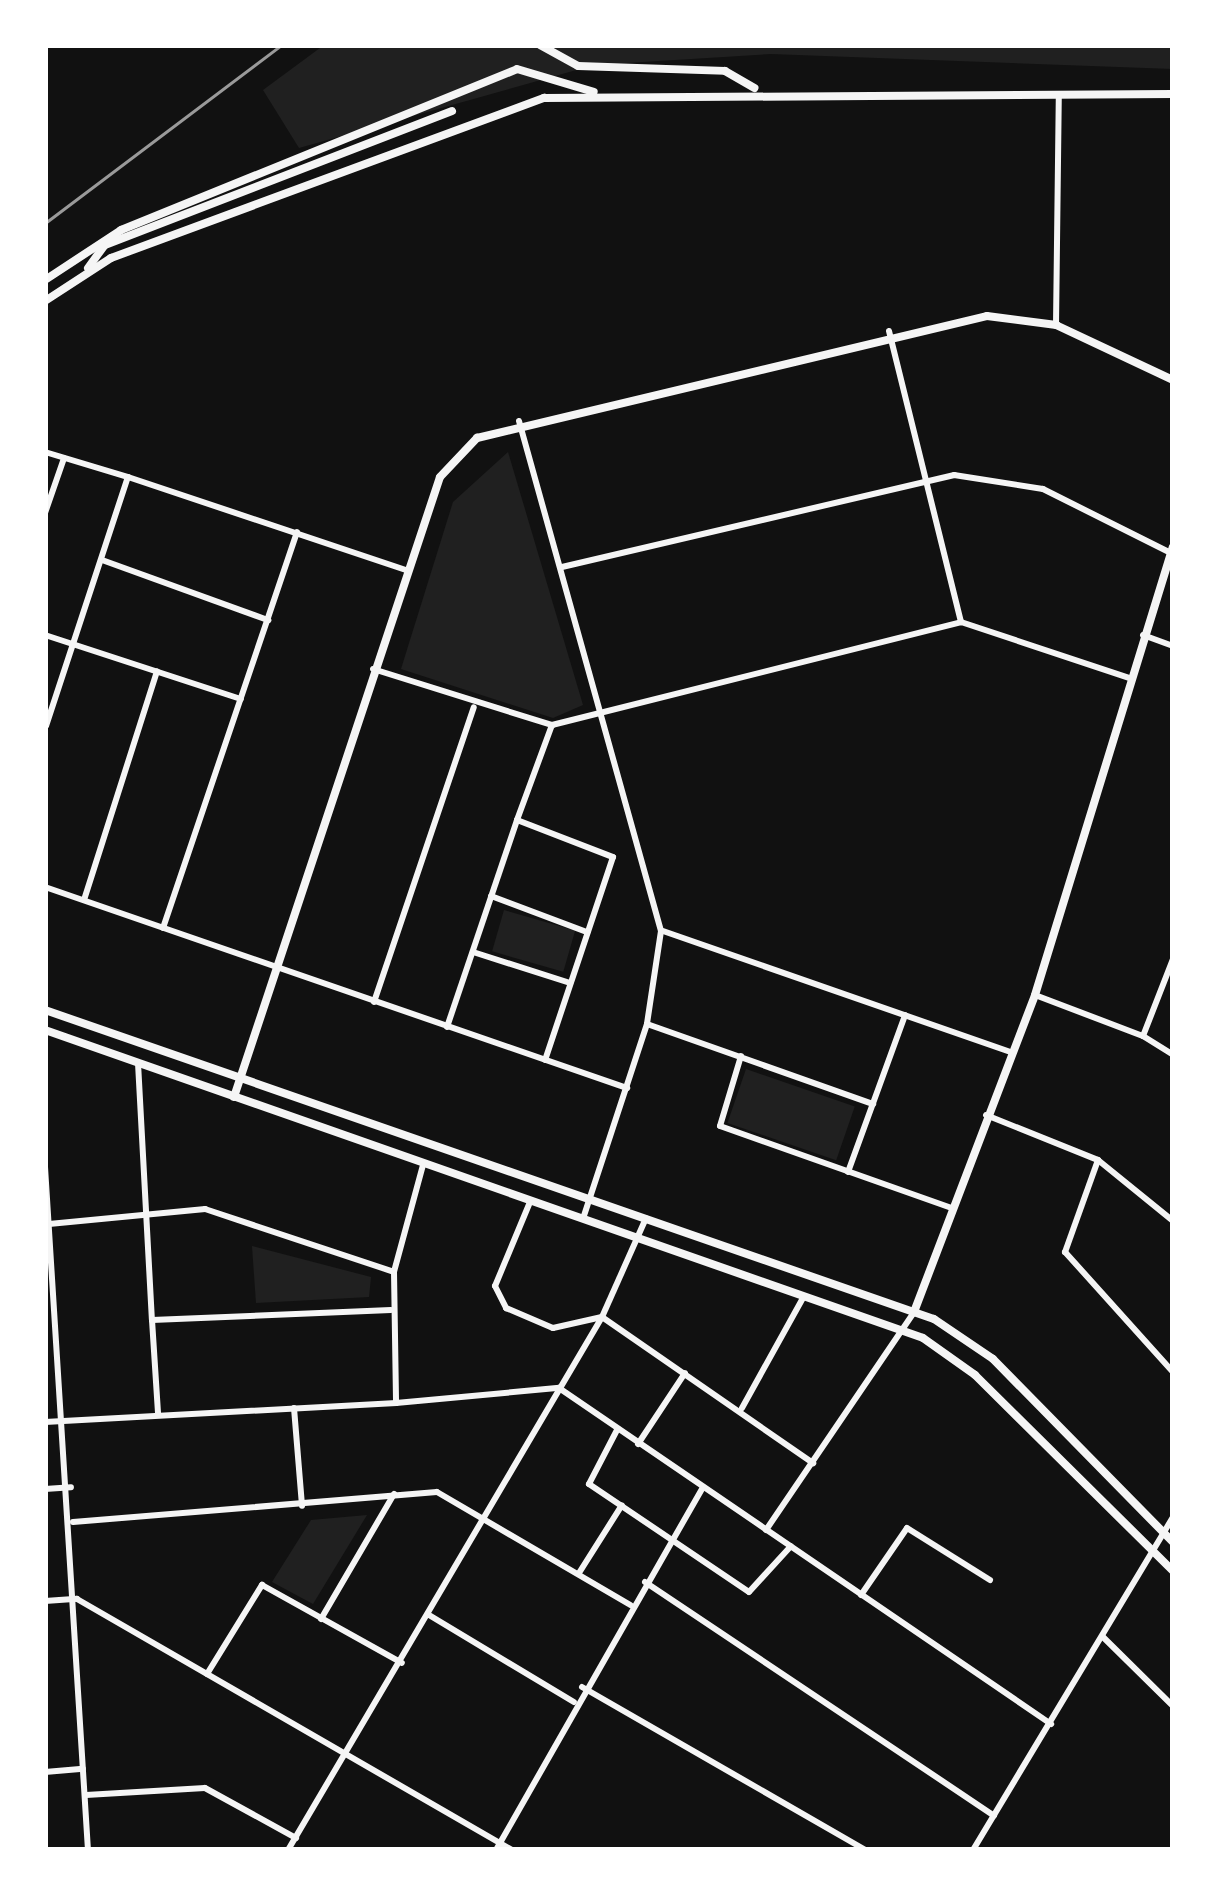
<!DOCTYPE html>
<html>
<head>
<meta charset="utf-8">
<style>
	body { margin:0 }
	#map { position:relative; width:1218px; height:1895px; overflow:hidden; background:#111; font-family:"Source Sans 3",sans-serif }
	div>[style] { position:absolute }
	[style*='--x'] { left:calc(var(--x)*1px); top:calc(var(--y)*1px); width:calc(var(--w)*1px); rotate:calc(var(--a)*1deg) }
	.green>* { inset:0; background:#202020; transform-origin:0 0 }
	.minor>* { height:6px; margin:-3px; padding:0 3px; transform-origin:3px; border-radius:3px; background:#f5f5f5 }
	.tertiary>* { height:8px; margin:-4px; padding:0 4px; transform-origin:4px; border-radius:4px; background:#f5f5f5 }
	.rail>* { height:3px; margin:-1.5px; padding:0 1.5px; transform-origin:1.5px; border-radius:1.5px; background:#9a9a9a }
	span { translate:-50% -50%; white-space:nowrap; text-align:center; line-height:1.15; -webkit-text-stroke:12px #fff; paint-order:stroke }
	.frame { position:absolute; inset:0; border:48px solid #fff; pointer-events:none }
</style>
</head>
<body>
<div id="map">
	<div class="green">
		<i style="clip-path:polygon(324px 45px,1173px 45px,1173px 69px,771px 54px,594px 65px,299px 148px,263px 90px)"></i>
		<i style="clip-path:polygon(508px 452px,583px 705px,553px 718px,401px 669px,453px 502px)"></i>
		<i style="left:504px;top:910px;width:74px;height:43px;rotate:16deg"></i>
		<i style="left:746px;top:1069px;width:115px;height:57px;rotate:19deg"></i>
		<i style="clip-path:polygon(252px 1246px,371px 1277px,369px 1297px,256px 1303px)"></i>
		<i style="clip-path:polygon(367px 1515px,313px 1604px,272px 1582px,311px 1520px)"></i>
	</div>
	<div class="minor">
		<i style="--x:1056;--y:325;--w:231;--a:-89.3"></i>
		<i style="--x:889;--y:331;--w:300;--a:76.1"></i>
		<i style="--x:519;--y:421;--w:529;--a:74.44"></i>
		<i style="--x:661;--y:931;--w:94;--a:98.6"></i>
		<i style="--x:647;--y:1024;--w:205;--a:108.2"></i>
		<i style="--x:45;--y:452;--w:87;--a:16.8"></i>
		<i style="--x:45;--y:513;--w:58;--a:-70.9"></i>
		<i style="--x:102;--y:560;--w:177;--a:19.9"></i>
		<i style="--x:562;--y:567;--w:403;--a:-13.2"></i>
		<i style="--x:954;--y:475;--w:90;--a:8.9"></i>
		<i style="--x:1043;--y:489;--w:143;--a:26.6"></i>
		<i style="--x:45;--y:635;--w:206;--a:18.1"></i>
		<i style="--x:1143;--y:635;--w:32;--a:20"></i>
		<i style="--x:373;--y:669;--w:188;--a:17.4"></i>
		<i style="--x:552;--y:725;--w:422;--a:-14.1"></i>
		<i style="--x:961;--y:622;--w:177;--a:18.4"></i>
		<i style="--x:46;--y:726;--w:262;--a:-71.8"></i>
		<i style="--x:128;--y:477;--w:293;--a:18.5"></i>
		<i style="--x:517;--y:820;--w:101;--a:-69.8"></i>
		<i style="--x:45;--y:887;--w:616;--a:19.05"></i>
		<i style="--x:491;--y:896;--w:103;--a:20.6"></i>
		<i style="--x:84;--y:900;--w:240;--a:-72.3"></i>
		<i style="--x:163;--y:928;--w:418;--a:-71.3"></i>
		<i style="--x:663;--y:931;--w:368;--a:19.2"></i>
		<i style="--x:473;--y:952;--w:102;--a:17.7"></i>
		<i style="--x:1035;--y:995;--w:116;--a:20.8"></i>
		<i style="--x:1143;--y:1036;--w:83;--a:-68.7"></i>
		<i style="--x:374;--y:1002;--w:311;--a:-71.3"></i>
		<i style="--x:647;--y:1024;--w:240;--a:19.5"></i>
		<i style="--x:447;--y:1027;--w:219;--a:-71.3"></i>
		<i style="--x:517;--y:820;--w:103;--a:21.1"></i>
		<i style="--x:613;--y:857;--w:214;--a:108.5"></i>
		<i style="--x:1143;--y:1036;--w:36;--a:32"></i>
		<i style="--x:741;--y:1056;--w:73;--a:106.7"></i>
		<i style="--x:720;--y:1126;--w:245;--a:19.5"></i>
		<i style="--x:138;--y:1063;--w:257;--a:86.9"></i>
		<i style="--x:152;--y:1320;--w:239;--a:-2.4"></i>
		<i style="--x:986;--y:1115;--w:121;--a:21.9"></i>
		<i style="--x:1098;--y:1160;--w:97;--a:39.1"></i>
		<i style="--x:1098;--y:1160;--w:98;--a:109.7"></i>
		<i style="--x:1065;--y:1252;--w:161;--a:48"></i>
		<i style="--x:423;--y:1165;--w:111;--a:105.2"></i>
		<i style="--x:394;--y:1272;--w:131;--a:89.1"></i>
		<i style="--x:396;--y:1403;--w:164;--a:-5.3"></i>
		<i style="--x:559;--y:1388;--w:596;--a:34.33"></i>
		<i style="--x:45;--y:1167;--w:684;--a:86.4"></i>
		<i style="--x:848;--y:1172;--w:167;--a:-70"></i>
		<i style="--x:530;--y:1202;--w:91;--a:112.6"></i>
		<i style="--x:495;--y:1286;--w:25;--a:63"></i>
		<i style="--x:506;--y:1308;--w:51;--a:23.1"></i>
		<i style="--x:553;--y:1328;--w:50;--a:-12.7"></i>
		<i style="--x:602;--y:1317;--w:257;--a:34.7"></i>
		<i style="--x:49;--y:1224;--w:157;--a:-5.5"></i>
		<i style="--x:205;--y:1209;--w:199;--a:18.4"></i>
		<i style="--x:152;--y:1320;--w:94;--a:86.3"></i>
		<i style="--x:294;--y:1408;--w:98;--a:85.3"></i>
		<i style="--x:742;--y:1408;--w:128;--a:-61"></i>
		<i style="--x:45;--y:1422;--w:352;--a:-3.1"></i>
		<i style="--x:617;--y:1430;--w:61;--a:117.4"></i>
		<i style="--x:589;--y:1484;--w:193;--a:34"></i>
		<i style="--x:749;--y:1592;--w:62;--a:-47.6"></i>
		<i style="--x:638;--y:1444;--w:85;--a:-56.5"></i>
		<i style="--x:45;--y:1489;--w:26;--a:-4"></i>
		<i style="--x:73;--y:1522;--w:365;--a:-4.7"></i>
		<i style="--x:437;--y:1492;--w:224;--a:30.3"></i>
		<i style="--x:766;--y:1530;--w:263;--a:-55.8"></i>
		<i style="--x:579;--y:1573;--w:80;--a:-57.7"></i>
		<i style="--x:645;--y:1582;--w:420;--a:33.8"></i>
		<i style="--x:861;--y:1595;--w:81;--a:-55.5"></i>
		<i style="--x:907;--y:1528;--w:98;--a:32.1"></i>
		<i style="--x:45;--y:1601;--w:32;--a:-4"></i>
		<i style="--x:77;--y:1599;--w:502;--a:29.99"></i>
		<i style="--x:429;--y:1615;--w:169;--a:31"></i>
		<i style="--x:321;--y:1619;--w:145;--a:-59.7"></i>
		<i style="--x:1103;--y:1637;--w:98;--a:44.6"></i>
		<i style="--x:207;--y:1674;--w:105;--a:-58.3"></i>
		<i style="--x:262;--y:1585;--w:160;--a:29.1"></i>
		<i style="--x:582;--y:1687;--w:327;--a:29.9"></i>
		<i style="--x:45;--y:1772;--w:38;--a:-5"></i>
		<i style="--x:86;--y:1795;--w:119;--a:-3.4"></i>
		<i style="--x:205;--y:1788;--w:104;--a:28.8"></i>
		<i style="--x:288;--y:1850;--w:619;--a:-59.5"></i>
		<i style="--x:602;--y:1317;--w:108;--a:-66"></i>
		<i style="--x:496;--y:1850;--w:416;--a:-60.3"></i>
		<i style="--x:973;--y:1850;--w:388;--a:-59"></i>
	</div>
	<div class="tertiary">
		<i style="--x:540;--y:45;--w:43;--a:28.9"></i>
		<i style="--x:578;--y:66;--w:147;--a:1.9"></i>
		<i style="--x:725;--y:71;--w:34;--a:30"></i>
		<i style="--x:88;--y:268;--w:29;--a:-54"></i>
		<i style="--x:105;--y:245;--w:372;--a:-21.1"></i>
		<i style="--x:45;--y:280;--w:91;--a:-33.3"></i>
		<i style="--x:121;--y:230;--w:427;--a:-22.1"></i>
		<i style="--x:517;--y:69;--w:80;--a:16.6"></i>
		<i style="--x:45;--y:301;--w:79;--a:-33.1"></i>
		<i style="--x:111;--y:258;--w:462;--a:-20.3"></i>
		<i style="--x:544;--y:98;--w:629;--a:-0.36"></i>
		<i style="--x:45;--y:1010;--w:941;--a:19.17"></i>
		<i style="--x:934;--y:1319;--w:71;--a:34.1"></i>
		<i style="--x:993;--y:1359;--w:257;--a:45.5"></i>
		<i style="--x:45;--y:1030;--w:930;--a:19.33"></i>
		<i style="--x:923;--y:1338;--w:64;--a:35.4"></i>
		<i style="--x:975;--y:1375;--w:279;--a:44.7"></i>
		<i style="--x:234;--y:1097;--w:653;--a:-71.62"></i>
		<i style="--x:440;--y:477;--w:54;--a:-46.5"></i>
		<i style="--x:477;--y:438;--w:524;--a:-13.45"></i>
		<i style="--x:987;--y:316;--w:70;--a:7.4"></i>
		<i style="--x:1056;--y:325;--w:129;--a:25.2"></i>
		<i style="--x:914;--y:1312;--w:339;--a:-69.1"></i>
		<i style="--x:1035;--y:995;--w:469;--a:-72.9"></i>
	</div>
	<div class="rail">
		<i style="--x:45;--y:223;--w:296;--a:-37"></i>
	</div>
	<div class="frame"></div>
</div>
</body>
</html>
